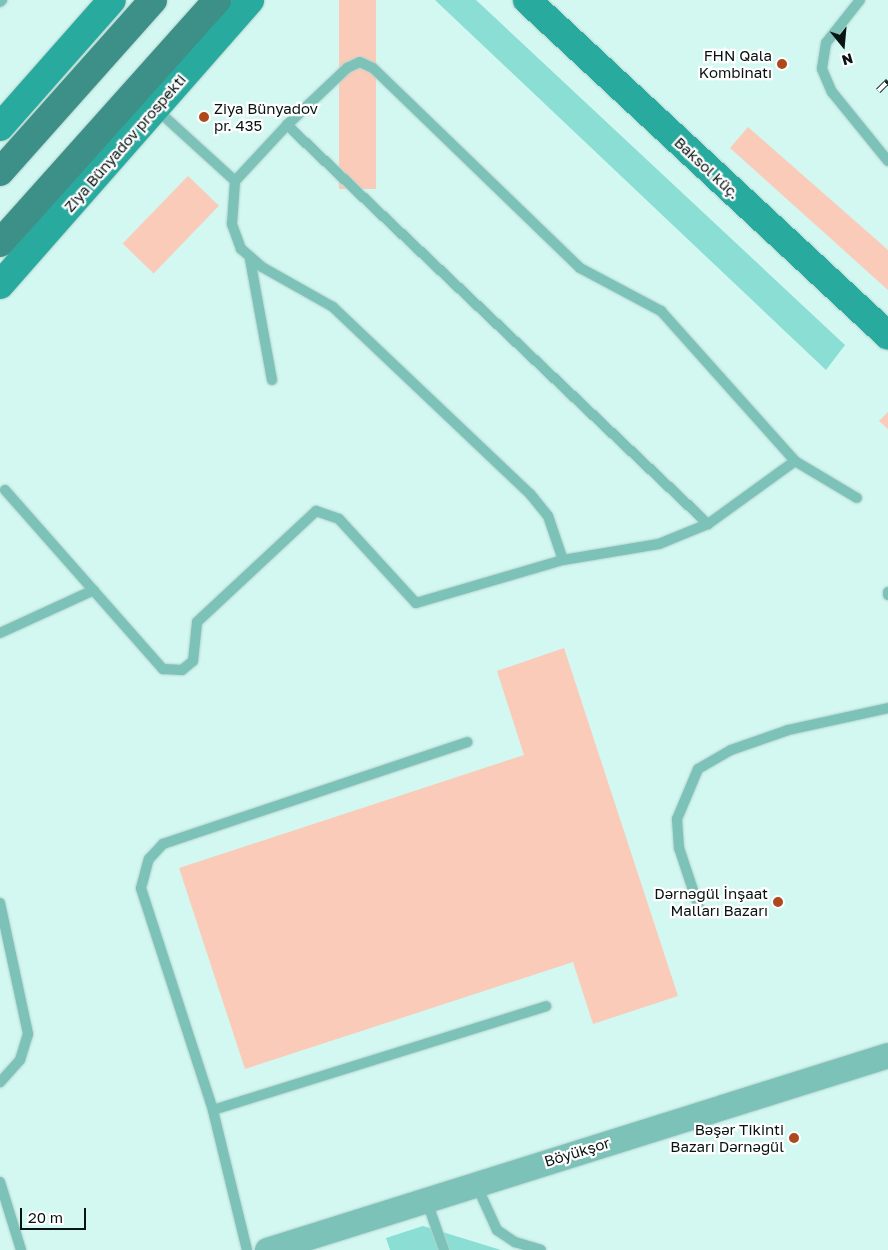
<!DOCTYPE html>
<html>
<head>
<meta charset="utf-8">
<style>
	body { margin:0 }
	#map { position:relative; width:888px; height:1250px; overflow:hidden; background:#d3f7f1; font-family:"Golos Text",sans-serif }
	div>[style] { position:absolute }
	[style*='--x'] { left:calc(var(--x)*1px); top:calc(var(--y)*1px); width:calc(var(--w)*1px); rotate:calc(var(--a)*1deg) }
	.green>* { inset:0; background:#8aded3 }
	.building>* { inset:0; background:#fbcbb9; transform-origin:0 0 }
	.roads { filter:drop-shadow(0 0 1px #b2d3cd) drop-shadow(0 0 1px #b2d3cd) }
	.service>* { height:10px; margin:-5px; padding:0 5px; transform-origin:5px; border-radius:5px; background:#7cc2b8 }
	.tertiary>* { height:25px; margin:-12.5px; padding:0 12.5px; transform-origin:12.5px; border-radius:12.5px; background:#7cc2b8 }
	.secondary>* { height:28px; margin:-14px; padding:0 14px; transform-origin:14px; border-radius:14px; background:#29aa9e }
	.primary>* { height:28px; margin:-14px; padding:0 14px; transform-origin:14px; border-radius:14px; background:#3d9087 }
	.rail>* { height:5.5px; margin-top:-2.75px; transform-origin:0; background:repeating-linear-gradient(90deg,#fff 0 11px,#1c2b29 0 22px); box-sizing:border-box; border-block:1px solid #1c2b29 }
	.dots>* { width:14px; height:14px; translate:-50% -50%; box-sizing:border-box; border:2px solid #fff; border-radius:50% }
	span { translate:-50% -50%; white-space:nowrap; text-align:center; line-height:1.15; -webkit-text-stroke:4.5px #fff; paint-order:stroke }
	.poi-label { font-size:15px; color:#071412 }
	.right { translate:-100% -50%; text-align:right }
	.left { translate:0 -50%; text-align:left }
	.street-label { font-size:15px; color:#071412 }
	.north { position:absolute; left:818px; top:20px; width:50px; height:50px; -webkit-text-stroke:4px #fff; paint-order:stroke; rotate:163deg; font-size:14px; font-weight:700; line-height:20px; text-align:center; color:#071412 }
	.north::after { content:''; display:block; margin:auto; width:18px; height:22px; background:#071412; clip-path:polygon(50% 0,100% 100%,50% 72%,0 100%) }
	.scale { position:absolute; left:20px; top:1208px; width:66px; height:22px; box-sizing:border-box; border:2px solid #071412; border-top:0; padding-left:6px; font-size:15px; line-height:18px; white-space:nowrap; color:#071412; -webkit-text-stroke:4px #fff; paint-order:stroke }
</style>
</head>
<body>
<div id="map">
	<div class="green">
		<i style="clip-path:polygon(435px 0,476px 0,845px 345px,826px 370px)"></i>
		<i style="clip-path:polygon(423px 1226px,501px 1250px,390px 1250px,386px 1238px)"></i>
	</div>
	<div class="building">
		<i style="left:339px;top:0;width:37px;height:189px"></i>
		<i style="clip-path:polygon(748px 127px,888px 250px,888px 290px,730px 148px)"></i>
		<i style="left:188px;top:176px;width:43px;height:94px;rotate:44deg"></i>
		<i style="clip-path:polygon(888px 412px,888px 429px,879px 421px)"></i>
		<i style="clip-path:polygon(564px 648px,678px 996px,593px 1024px,573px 962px,245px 1069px,179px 868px,524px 755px,497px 671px)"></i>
	</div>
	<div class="roads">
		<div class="service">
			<i style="--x:860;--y:0;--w:55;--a:128.3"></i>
			<i style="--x:826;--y:43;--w:26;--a:99"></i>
			<i style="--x:822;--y:69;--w:25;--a:67"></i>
			<i style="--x:832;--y:92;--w:89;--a:50.9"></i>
			<i style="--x:0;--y:2;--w:3;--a:-45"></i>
			<i style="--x:156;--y:109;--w:107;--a:42.3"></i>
			<i style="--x:287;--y:125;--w:580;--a:43.46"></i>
			<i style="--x:250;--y:259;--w:123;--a:79.7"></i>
			<i style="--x:5;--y:490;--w:239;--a:48.6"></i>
			<i style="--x:163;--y:669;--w:19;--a:3"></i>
			<i style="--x:182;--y:670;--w:14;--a:-39"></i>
			<i style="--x:193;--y:661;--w:39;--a:-84"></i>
			<i style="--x:197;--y:622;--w:163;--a:-43"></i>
			<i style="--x:316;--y:511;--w:24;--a:19"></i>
			<i style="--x:339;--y:519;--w:114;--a:47.5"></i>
			<i style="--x:416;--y:603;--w:153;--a:-16.3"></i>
			<i style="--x:563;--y:560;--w:97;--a:-9.5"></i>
			<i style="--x:659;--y:544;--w:53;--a:-22.2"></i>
			<i style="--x:708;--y:524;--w:107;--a:-35.9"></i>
			<i style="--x:563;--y:560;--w:46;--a:-108.8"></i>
			<i style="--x:548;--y:516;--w:28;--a:-129"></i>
			<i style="--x:530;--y:494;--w:272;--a:-136.5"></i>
			<i style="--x:333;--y:307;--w:81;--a:-150.6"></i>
			<i style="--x:262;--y:267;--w:28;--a:-139"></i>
			<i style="--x:241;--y:249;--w:27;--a:-110"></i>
			<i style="--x:232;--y:224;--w:43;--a:-86"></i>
			<i style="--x:235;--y:181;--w:76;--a:-47.1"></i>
			<i style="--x:287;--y:125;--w:83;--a:-43.5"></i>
			<i style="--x:347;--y:68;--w:14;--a:-25"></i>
			<i style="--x:360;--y:62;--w:14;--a:25"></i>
			<i style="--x:373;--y:68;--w:288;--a:44"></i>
			<i style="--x:580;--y:268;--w:92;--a:28"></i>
			<i style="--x:661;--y:311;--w:201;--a:48.2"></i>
			<i style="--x:795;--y:461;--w:72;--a:30.8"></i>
			<i style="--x:888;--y:592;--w:3;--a:90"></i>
			<i style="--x:0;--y:633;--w:103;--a:-24.6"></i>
			<i style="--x:0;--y:903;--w:134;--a:77.9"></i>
			<i style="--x:28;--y:1034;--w:27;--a:107"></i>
			<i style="--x:20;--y:1060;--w:30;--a:132"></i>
			<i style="--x:700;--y:911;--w:66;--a:-108.4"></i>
			<i style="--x:679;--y:848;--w:29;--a:-94"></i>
			<i style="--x:677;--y:819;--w:54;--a:-67.2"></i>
			<i style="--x:698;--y:769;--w:38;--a:-30"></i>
			<i style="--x:731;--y:750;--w:60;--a:-19.3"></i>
			<i style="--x:788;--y:730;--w:102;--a:-12.4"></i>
			<i style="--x:213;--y:1110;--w:349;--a:-17.3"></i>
			<i style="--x:0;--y:1182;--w:71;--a:72.8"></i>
			<i style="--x:476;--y:1184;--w:51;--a:65.5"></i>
			<i style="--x:497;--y:1230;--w:22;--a:34"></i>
			<i style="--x:515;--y:1242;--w:27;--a:17"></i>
			<i style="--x:426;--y:1199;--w:54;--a:70.6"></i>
			<i style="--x:247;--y:1250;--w:144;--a:-103.7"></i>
			<i style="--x:213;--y:1110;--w:233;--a:-108"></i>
			<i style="--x:141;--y:888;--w:30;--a:-75"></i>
			<i style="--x:149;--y:859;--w:21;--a:-47"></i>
			<i style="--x:163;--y:844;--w:321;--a:-18.5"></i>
		</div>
		<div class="tertiary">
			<i style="--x:267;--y:1250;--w:651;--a:-17.43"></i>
		</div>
		<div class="secondary">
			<i style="--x:527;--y:0;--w:493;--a:42.9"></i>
			<i style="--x:0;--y:127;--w:169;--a:-48.6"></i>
			<i style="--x:0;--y:285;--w:379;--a:-48.7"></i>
		</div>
		<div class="primary">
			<i style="--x:0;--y:172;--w:230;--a:-48.3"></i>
			<i style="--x:0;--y:243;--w:326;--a:-48.2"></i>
		</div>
	</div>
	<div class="rail">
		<i style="--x:878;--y:91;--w:14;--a:-45"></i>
	</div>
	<div class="dots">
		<i style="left:782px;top:64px;background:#ae481d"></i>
		<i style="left:204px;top:117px;background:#ae481d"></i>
		<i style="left:778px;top:902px;background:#ae481d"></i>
		<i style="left:794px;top:1138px;background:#ae481d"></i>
	</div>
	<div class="poi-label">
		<span class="right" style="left:772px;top:64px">FHN Qala<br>Kombinatı</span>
		<span class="left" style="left:214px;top:117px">Ziya Bünyadov<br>pr. 435</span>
		<span class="right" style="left:768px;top:902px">Dərnəgül İnşaat<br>Malları Bazarı</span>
		<span class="right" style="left:784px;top:1138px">Bəşər Tikinti<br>Bazarı Dərnəgül</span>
	</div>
	<div class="street-label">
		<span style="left:125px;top:143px;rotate:-49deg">Ziya Bünyadov prospekti</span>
		<span style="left:707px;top:168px;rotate:43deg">Baksol küç.</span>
		<span style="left:577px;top:1152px;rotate:-17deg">Böyükşor</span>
	</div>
	<div class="north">N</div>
	<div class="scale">20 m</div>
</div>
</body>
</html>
